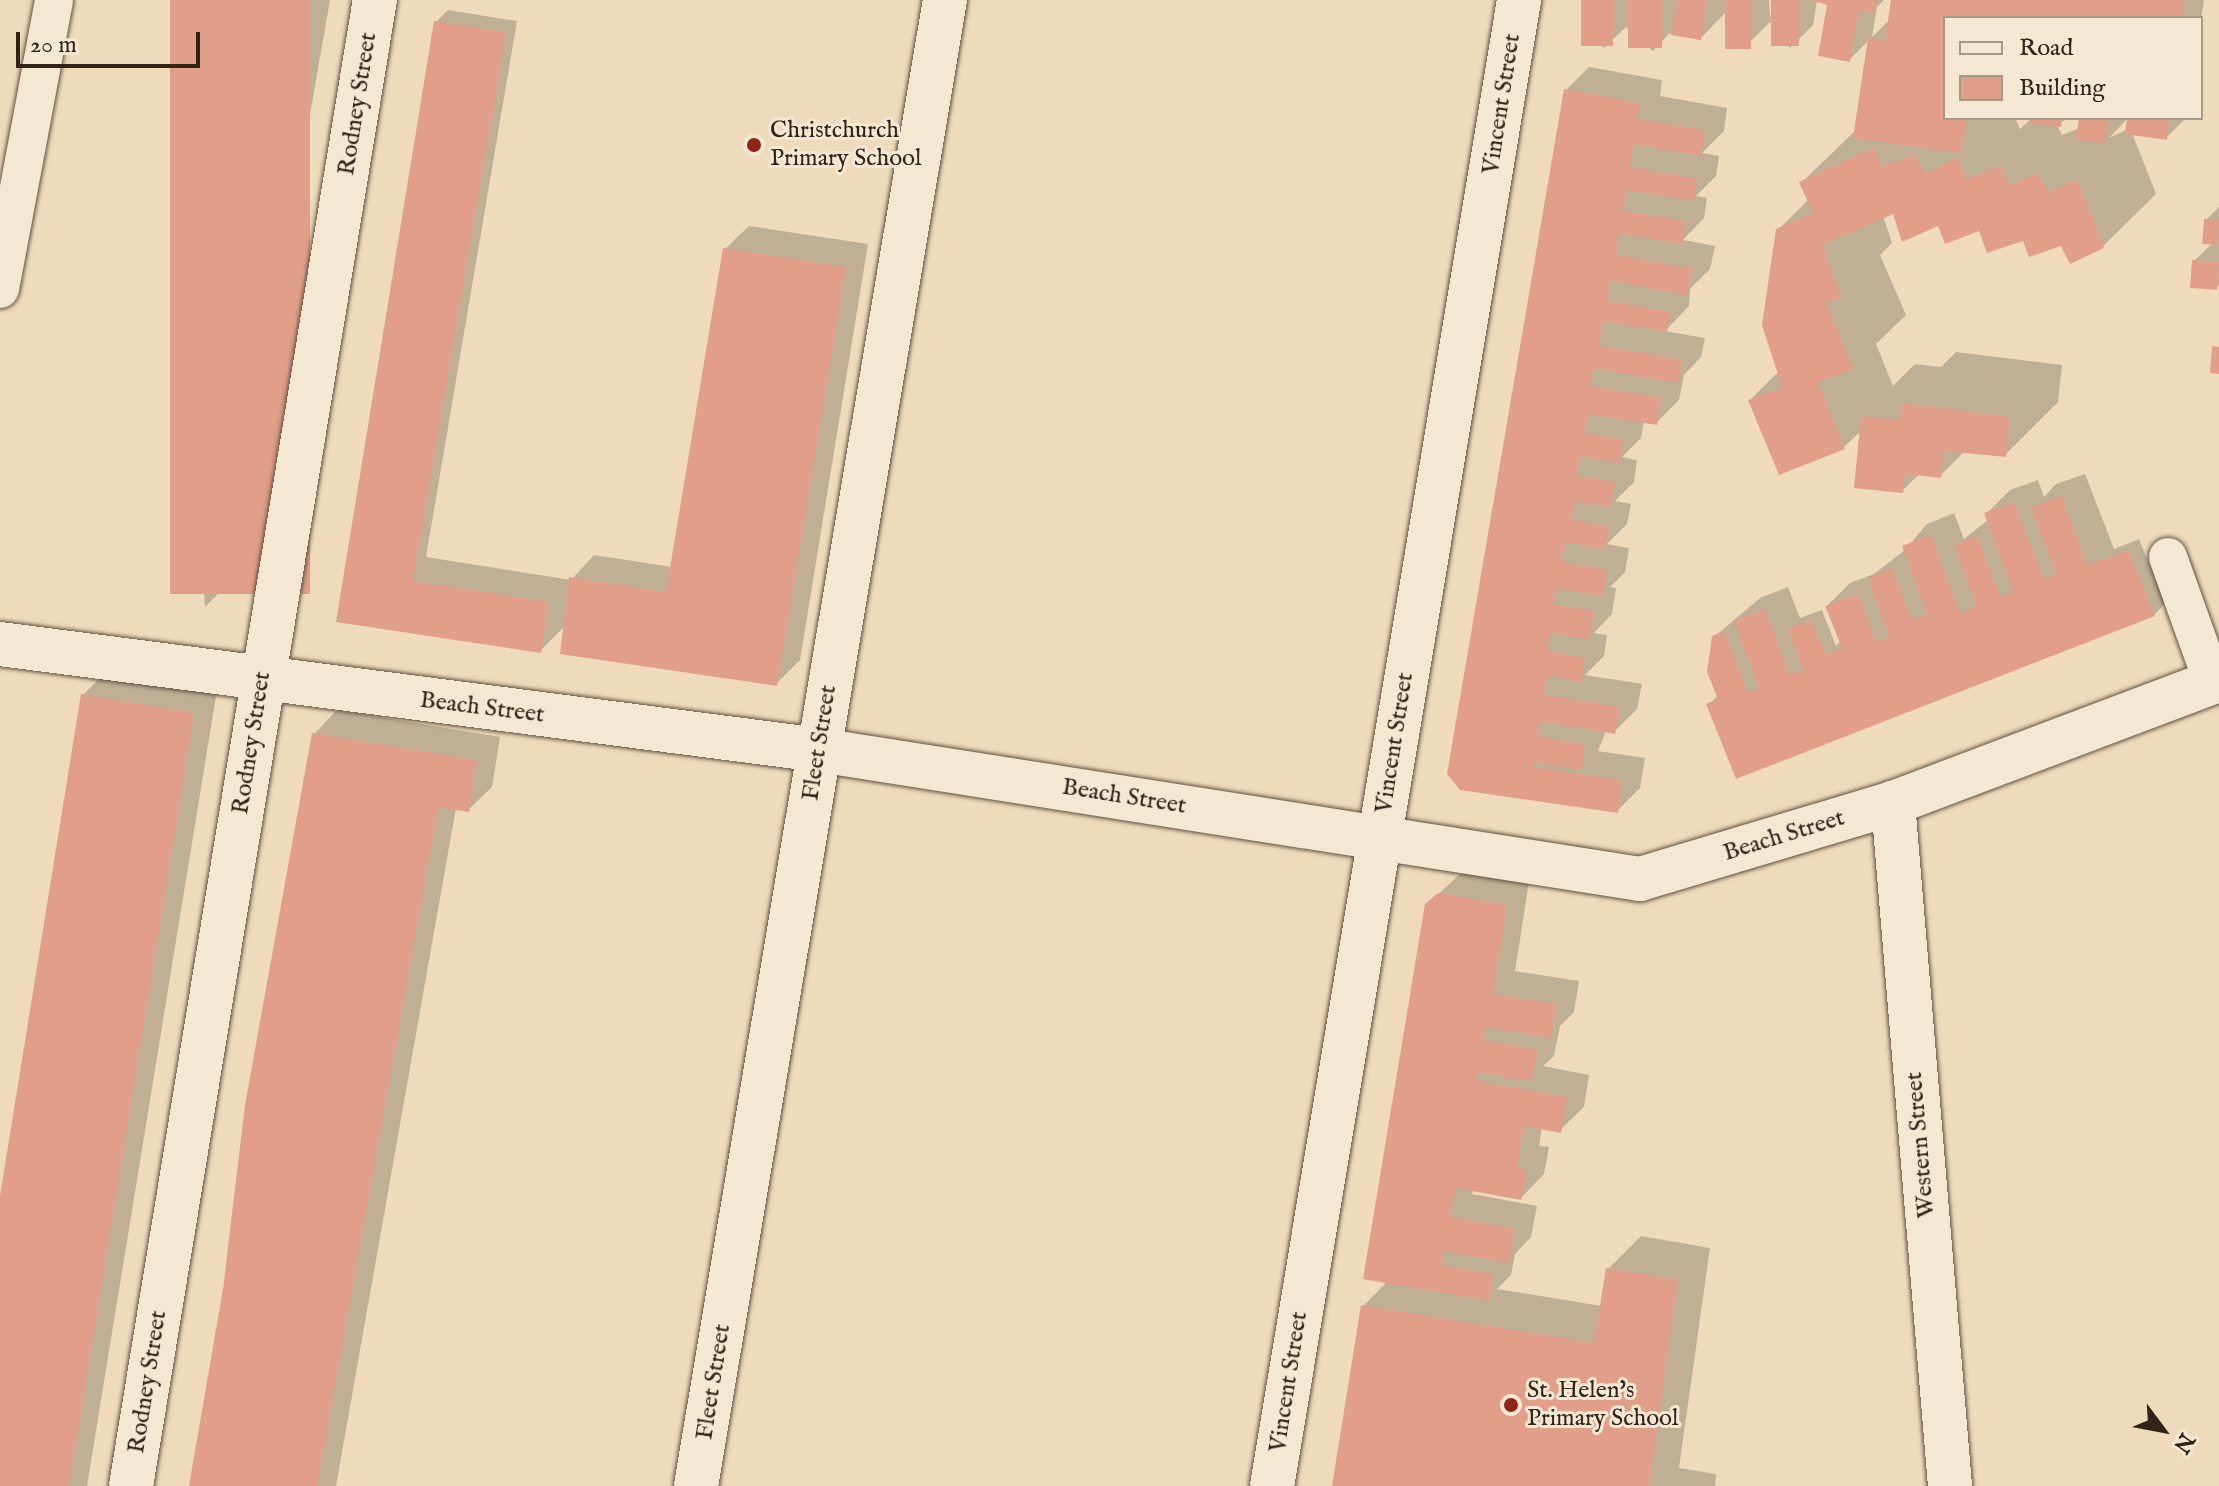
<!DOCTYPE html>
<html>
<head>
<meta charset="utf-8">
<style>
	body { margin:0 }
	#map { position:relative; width:2219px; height:1486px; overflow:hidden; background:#efdbbb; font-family:"IM FELL English",serif }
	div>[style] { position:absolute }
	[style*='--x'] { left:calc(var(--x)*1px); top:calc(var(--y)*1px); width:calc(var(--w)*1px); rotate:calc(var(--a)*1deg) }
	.shadow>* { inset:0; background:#0003 }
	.building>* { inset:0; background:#e19e88; transform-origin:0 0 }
	.roads { filter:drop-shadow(0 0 2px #605141) drop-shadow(0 0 2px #605141) }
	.service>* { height:38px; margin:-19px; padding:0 19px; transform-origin:19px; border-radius:19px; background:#f5e8d3 }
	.minor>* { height:44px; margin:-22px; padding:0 22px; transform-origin:22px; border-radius:22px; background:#f5e8d3 }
	.dots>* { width:22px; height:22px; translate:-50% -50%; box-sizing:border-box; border:4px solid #f5e8d3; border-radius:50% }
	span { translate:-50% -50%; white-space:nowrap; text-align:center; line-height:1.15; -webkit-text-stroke:6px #f5e8d3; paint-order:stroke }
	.street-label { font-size:24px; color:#312318 }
	.poi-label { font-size:24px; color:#312318 }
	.left { translate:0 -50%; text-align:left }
	.legend { position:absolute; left:1943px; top:16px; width:260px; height:104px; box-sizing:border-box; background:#f5e8d3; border:2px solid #a79988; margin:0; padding:10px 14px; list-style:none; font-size:24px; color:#312318 }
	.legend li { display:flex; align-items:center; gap:16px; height:40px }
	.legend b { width:40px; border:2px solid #a79988 }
	.north { position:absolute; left:2123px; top:1390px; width:80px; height:80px; -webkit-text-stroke:6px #f5e8d3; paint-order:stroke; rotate:122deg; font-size:22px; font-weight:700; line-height:32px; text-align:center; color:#312318 }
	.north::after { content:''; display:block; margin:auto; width:28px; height:36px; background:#312318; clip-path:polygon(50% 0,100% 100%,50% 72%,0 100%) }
	.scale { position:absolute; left:16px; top:32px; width:184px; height:36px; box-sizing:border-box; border:4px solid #312318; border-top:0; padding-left:10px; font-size:24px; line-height:28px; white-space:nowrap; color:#312318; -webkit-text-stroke:6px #f5e8d3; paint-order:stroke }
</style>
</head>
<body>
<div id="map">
	<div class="shadow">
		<i style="clip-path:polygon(171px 0,330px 0,228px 584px,205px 607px)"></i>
		<i style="clip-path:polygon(1583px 0,1769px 0,1770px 19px,1773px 0,1884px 0,1877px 7px,1872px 37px,1890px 19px,1893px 0,2204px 0,2201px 20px,1945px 18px,1945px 118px,2015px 118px,2020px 129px,2032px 118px,2067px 118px,2057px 125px,2062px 135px,2080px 128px,2081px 118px,2128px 118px,2109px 138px,2128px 129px,2129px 118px,2186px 118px,2166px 138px,2132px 133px,2156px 194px,2103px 246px,2024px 238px,1894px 212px,1883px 216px,1892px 243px,1880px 255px,1906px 315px,1876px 344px,1893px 386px,1915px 364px,1941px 367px,1956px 352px,2062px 365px,2058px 402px,2005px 455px,1965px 451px,1940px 476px,1919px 474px,1902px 491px,1862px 430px,1844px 447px,1780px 473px,1750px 400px,1779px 371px,1778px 230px,1809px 199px,1801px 183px,1857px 129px,1870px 39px,1849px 60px,1830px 3px,1817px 1px,1813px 25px,1790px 48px,1770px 22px,1742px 50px,1725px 13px,1701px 38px,1670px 33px,1653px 51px,1626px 27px,1604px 48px)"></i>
		<i style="clip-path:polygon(448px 10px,517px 21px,426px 557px,571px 580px,594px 555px,672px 567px,725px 249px,749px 226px,868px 244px,800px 660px,776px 684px,566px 625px,540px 651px,338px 620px,436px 22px)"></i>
		<i style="clip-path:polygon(1589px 67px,1662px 80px,1660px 96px,1727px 108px,1724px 131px,1702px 153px,1719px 156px,1716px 176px,1696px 196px,1707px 198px,1704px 218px,1683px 240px,1715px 246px,1710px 269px,1690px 289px,1689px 306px,1665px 331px,1705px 338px,1701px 357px,1684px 375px,1679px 400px,1656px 423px,1644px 421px,1641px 438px,1622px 457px,1637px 460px,1634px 482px,1615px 501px,1631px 504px,1627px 524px,1607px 544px,1629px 548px,1625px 572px,1610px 587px,1616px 588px,1612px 614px,1594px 633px,1607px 635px,1604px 656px,1585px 675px,1642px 684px,1637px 709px,1614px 732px,1606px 731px,1598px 751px,1645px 758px,1640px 788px,1617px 811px,1461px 788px,1566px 90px)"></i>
		<i style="clip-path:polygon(2219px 207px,2219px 287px,2194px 261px,2213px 243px,2206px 220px)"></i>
		<i style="clip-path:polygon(2085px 474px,2114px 549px,2139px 539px,2165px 603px,2154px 615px,1709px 705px,1718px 695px,1714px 637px,1760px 598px,1788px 587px,1800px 618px,1822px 610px,1836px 646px,1841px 641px,1827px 606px,1850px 583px,1874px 574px,1905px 550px,1927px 524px,1954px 513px,1964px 539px,1989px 519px,1987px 513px,2010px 490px,2038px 480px,2044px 497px,2056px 484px)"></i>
		<i style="clip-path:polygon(106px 672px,217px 690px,87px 1486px,0 1486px,0 1207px,83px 695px)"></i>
		<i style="clip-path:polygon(337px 710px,500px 737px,492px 787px,468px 810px,456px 808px,336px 1486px,193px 1486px,314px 734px)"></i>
		<i style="clip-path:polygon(1463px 871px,1529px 882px,1515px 971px,1579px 981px,1574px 1012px,1560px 1026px,1554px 1056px,1543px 1066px,1589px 1075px,1584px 1107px,1560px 1130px,1542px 1127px,1539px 1146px,1549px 1147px,1544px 1174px,1521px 1198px,1473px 1189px,1472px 1194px,1537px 1206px,1531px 1237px,1515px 1254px,1511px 1275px,1497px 1289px,1602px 1306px,1608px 1269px,1641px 1236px,1710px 1248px,1679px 1468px,1716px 1474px,1715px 1486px,1334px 1486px,1363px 1306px,1388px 1281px,1427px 905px)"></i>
	</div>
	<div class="building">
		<i style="left:170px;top:0;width:140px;height:594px"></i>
		<i style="left:1581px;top:0;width:32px;height:46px"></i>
		<i style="left:1628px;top:0;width:34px;height:48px"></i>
		<i style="clip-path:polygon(1677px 0,1707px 0,1701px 40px,1671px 35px)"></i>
		<i style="left:1725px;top:0;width:26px;height:49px"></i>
		<i style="left:1771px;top:0;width:28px;height:46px"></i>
		<i style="clip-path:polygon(1811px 0,1877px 0,1874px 13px,1858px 10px,1850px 62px,1818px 56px,1827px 5px)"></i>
		<i style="clip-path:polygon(1891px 0,2184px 0,2182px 18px,1945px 18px,1945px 118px,1967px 118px,1961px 153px,1853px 138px,1868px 38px,1885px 41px)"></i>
		<i style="clip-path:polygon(434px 21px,506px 32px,413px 581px,548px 602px,541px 653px,336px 622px)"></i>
		<i style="clip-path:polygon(1564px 89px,1640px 103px,1637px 119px,1705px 130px,1701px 156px,1634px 144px,1629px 167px,1697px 179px,1694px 201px,1627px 190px,1623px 211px,1685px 221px,1682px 244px,1619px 233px,1616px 255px,1693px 269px,1687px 295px,1611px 281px,1607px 301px,1670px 312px,1667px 332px,1603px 321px,1599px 346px,1683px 360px,1678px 383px,1593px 368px,1590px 386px,1661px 398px,1657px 425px,1588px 414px,1584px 433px,1623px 439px,1619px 463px,1580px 456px,1577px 476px,1615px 482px,1611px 507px,1574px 501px,1571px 520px,1609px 527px,1605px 549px,1565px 542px,1561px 562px,1607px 570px,1603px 597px,1557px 588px,1554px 605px,1594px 611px,1589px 640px,1550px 633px,1547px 651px,1585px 658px,1581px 682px,1547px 675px,1544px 695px,1620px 707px,1615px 734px,1540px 721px,1537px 736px,1585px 745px,1582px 770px,1533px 762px,1533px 767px,1622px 780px,1618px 813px,1460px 790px,1447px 774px)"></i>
		<i style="clip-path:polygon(2030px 118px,2062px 118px,2061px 127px,2029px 123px)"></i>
		<i style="clip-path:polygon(2079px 118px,2109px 118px,2105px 143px,2076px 140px)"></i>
		<i style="clip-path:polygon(2127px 118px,2169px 118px,2167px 140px,2125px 134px)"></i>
		<i style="clip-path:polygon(1874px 147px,1882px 166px,1915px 154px,1925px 174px,1957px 158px,1967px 180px,2000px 165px,2009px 186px,2039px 173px,2048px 193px,2077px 179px,2104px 248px,2070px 264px,2061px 246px,2029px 257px,2023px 241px,1987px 253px,1979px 231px,1945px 244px,1938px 226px,1902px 242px,1893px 214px,1822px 245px,1841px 297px,1826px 303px,1854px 369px,1818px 382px,1845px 449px,1779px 475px,1748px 400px,1782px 387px,1762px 325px,1776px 229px,1813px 213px,1799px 182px)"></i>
		<i style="left:2204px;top:219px;width:15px;height:25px;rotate:4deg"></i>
		<i style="clip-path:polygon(723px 248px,846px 267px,777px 686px,560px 654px,569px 577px,666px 592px)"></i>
		<i style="left:2192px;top:260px;width:27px;height:28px;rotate:4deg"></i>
		<i style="clip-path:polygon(2212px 346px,2219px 347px,2219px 374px,2210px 373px)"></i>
		<i style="clip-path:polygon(1902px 403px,2010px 417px,2006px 457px,1944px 451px,1941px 478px,1905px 474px,1903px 493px,1854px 488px,1861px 416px,1900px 420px)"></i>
		<i style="clip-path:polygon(2062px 496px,2087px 565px,2128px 550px,2155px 616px,1736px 779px,1706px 704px,1718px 699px,1707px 672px,1712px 636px,1724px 631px,1747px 692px,1759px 687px,1734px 621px,1765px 609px,1790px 675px,1804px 671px,1787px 629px,1811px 620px,1825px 654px,1842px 648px,1825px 606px,1858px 594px,1876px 641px,1889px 637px,1868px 578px,1892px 568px,1912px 620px,1927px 614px,1902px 546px,1931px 535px,1960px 613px,1977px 606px,1954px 545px,1977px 536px,2000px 596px,2013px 591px,1984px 513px,2014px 502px,2044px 579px,2056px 574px,2031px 507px)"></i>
		<i style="clip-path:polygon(81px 694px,194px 713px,69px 1486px,0 1486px,0 1196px)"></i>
		<i style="clip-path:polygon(312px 733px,477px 760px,469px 812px,438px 807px,317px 1486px,189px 1486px,223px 1289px,245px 1105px)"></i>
		<i style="clip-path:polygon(1438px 893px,1507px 905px,1493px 994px,1557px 1004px,1551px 1038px,1485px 1027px,1483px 1040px,1538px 1050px,1531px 1081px,1478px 1072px,1476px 1081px,1567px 1097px,1561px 1133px,1524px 1126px,1517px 1168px,1527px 1169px,1521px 1200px,1456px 1188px,1450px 1217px,1515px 1229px,1509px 1263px,1444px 1251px,1442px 1265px,1493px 1274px,1489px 1301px,1363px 1279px,1425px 904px)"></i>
		<i style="clip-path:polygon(1606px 1268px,1678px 1280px,1649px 1486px,1332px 1486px,1361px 1305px,1594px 1343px)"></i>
	</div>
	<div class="roads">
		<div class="service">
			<i style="--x:0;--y:289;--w:294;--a:-79.4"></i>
			<i style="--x:2168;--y:557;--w:134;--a:70.3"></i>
		</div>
		<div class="minor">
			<i style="--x:0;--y:644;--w:826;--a:7.37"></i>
			<i style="--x:819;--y:750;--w:831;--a:8.93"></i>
			<i style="--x:1640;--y:879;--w:264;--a:-16.7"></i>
			<i style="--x:1893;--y:803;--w:348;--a:-20.7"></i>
			<i style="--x:1893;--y:803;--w:685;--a:85.23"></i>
			<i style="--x:131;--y:1486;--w:1506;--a:-80.68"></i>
			<i style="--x:696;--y:1486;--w:1507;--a:-80.49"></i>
			<i style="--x:1272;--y:1486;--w:1506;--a:-80.56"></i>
		</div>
	</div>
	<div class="dots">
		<i style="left:754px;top:145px;background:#8f2418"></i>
		<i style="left:1511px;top:1405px;background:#8f2418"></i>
	</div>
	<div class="street-label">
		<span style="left:358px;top:104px;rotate:-81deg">Rodney Street</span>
		<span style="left:1502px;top:104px;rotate:-81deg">Vincent Street</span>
		<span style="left:482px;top:708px;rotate:7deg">Beach Street</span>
		<span style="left:252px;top:743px;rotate:-81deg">Rodney Street</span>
		<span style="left:820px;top:743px;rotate:-81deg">Fleet Street</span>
		<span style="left:1395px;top:743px;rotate:-81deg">Vincent Street</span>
		<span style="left:1124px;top:797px;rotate:9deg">Beach Street</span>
		<span style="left:1784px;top:836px;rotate:-17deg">Beach Street</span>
		<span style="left:1921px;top:1145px;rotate:-95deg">Western Street</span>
		<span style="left:148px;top:1382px;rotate:-81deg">Rodney Street</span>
		<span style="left:714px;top:1382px;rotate:-81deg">Fleet Street</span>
		<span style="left:1289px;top:1382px;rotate:-81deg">Vincent Street</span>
	</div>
	<div class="poi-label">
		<span class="left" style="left:770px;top:145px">Christchurch<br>Primary School</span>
		<span class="left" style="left:1527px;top:1405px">St. Helen's<br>Primary School</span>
	</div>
	<ul class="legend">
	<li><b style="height:10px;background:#f5e8d3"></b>Road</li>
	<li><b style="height:22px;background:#e19e88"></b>Building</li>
	</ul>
	<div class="north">N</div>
	<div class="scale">20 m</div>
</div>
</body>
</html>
